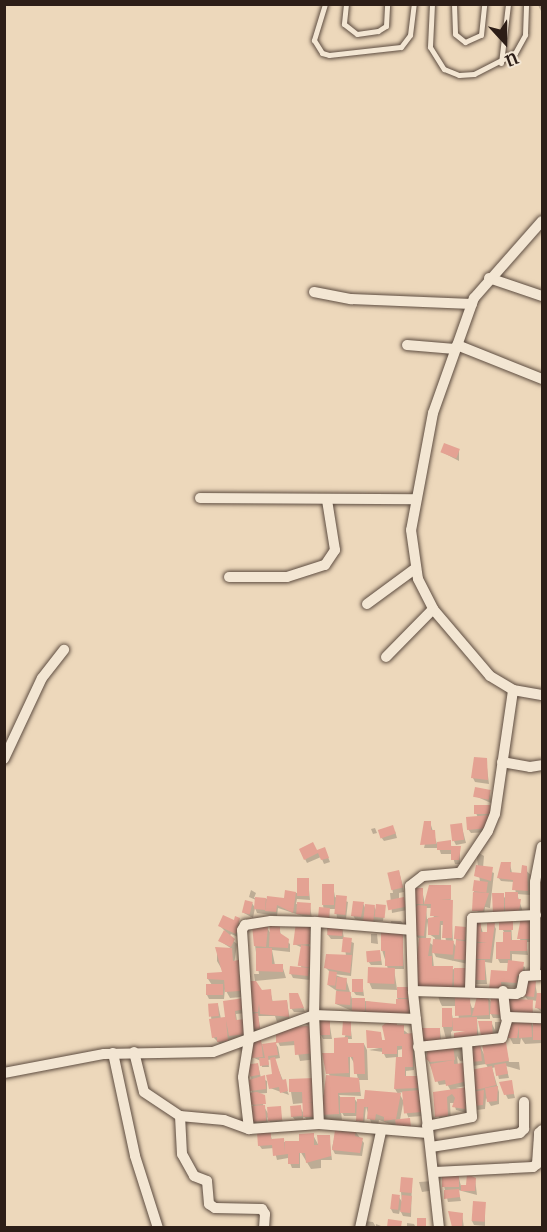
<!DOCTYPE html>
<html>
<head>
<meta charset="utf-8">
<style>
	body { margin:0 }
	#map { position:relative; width:547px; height:1232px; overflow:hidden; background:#edd8bb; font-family:"IM FELL French Canon",serif }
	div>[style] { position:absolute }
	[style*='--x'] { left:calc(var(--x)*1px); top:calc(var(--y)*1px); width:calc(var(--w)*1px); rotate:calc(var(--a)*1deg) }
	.shadow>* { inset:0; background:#0003 }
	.building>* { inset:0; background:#e4a293; transform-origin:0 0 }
	.roads { filter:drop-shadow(0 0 2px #5d4c40) drop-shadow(0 0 2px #5d4c40) }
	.service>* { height:5px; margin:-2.5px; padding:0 2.5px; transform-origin:2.5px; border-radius:2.5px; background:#f3e6d3 }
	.minor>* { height:10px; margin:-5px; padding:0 5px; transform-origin:5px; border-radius:5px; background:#f3e6d3 }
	span { translate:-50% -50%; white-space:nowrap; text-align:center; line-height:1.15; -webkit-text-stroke:6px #f3e6d3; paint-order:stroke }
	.frame { position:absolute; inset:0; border:6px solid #2d1e17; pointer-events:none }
	.north { position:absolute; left:475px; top:12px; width:60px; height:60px; -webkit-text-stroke:4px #f3e6d3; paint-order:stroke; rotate:159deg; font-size:16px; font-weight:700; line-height:24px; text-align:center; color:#2d1e17 }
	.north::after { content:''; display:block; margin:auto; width:21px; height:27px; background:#2d1e17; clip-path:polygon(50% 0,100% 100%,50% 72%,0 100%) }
</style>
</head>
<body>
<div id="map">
	<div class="shadow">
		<i style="clip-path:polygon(542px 4px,542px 13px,538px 5px)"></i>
		<i style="clip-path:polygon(459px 450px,459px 461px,442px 452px)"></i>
		<i style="clip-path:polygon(486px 760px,489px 784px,475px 782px,473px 778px)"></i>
		<i style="clip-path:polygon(490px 791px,491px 803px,475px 796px)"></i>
		<i style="clip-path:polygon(489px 807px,490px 832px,471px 833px,468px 829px,478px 818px,476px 813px)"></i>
		<i style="clip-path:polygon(430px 822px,437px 844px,460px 847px,460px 864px,455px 864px,452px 854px,441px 854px,439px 848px,424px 848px)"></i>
		<i style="clip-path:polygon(461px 824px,466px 843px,456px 845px,454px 841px)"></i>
		<i style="clip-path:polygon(375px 828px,377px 833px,373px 834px,371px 829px)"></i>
		<i style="clip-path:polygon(395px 831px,397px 838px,384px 841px,381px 837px)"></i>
		<i style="clip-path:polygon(316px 851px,326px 852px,330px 862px,324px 864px,321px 857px,307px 863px,305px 859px)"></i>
		<i style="clip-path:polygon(476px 851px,484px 856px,483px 868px,494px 873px,490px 908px,485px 907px,484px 914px,474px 910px,474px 890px,480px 882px)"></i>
		<i style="clip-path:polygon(510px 864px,512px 873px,523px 874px,523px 868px,531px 875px,530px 895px,517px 894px,523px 912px,511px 918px,512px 941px,520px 941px,522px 919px,532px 942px,526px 942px,528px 955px,512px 954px,512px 962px,525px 967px,524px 980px,518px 987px,502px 986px,503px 995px,491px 990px,509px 973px,509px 963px,500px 963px,498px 959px,505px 934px,497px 919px,503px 895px,507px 901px,516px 894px,514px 882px,501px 881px,498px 877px)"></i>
		<i style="clip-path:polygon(399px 871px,404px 892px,399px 893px,399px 899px,403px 898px,407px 910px,392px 913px,390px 893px,393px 893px,389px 873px)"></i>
		<i style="clip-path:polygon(308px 880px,310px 900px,297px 899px,296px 904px,310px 905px,312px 919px,278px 908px,277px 916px,257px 913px,255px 908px,253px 918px,244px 913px,252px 903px,255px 908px,256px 900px,249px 897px,251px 890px,256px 893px,254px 898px,285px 900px,286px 892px,298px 893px)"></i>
		<i style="clip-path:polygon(333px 886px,335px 897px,348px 902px,346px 919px,337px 918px,336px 909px,329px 909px,330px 926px,342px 927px,344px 939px,354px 943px,351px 976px,333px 974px,346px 979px,352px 999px,397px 1006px,398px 990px,372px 989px,369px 982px,388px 969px,382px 950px,402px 934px,404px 969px,394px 969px,397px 989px,409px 989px,411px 1020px,369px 1016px,366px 1010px,366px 1017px,336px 1004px,337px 991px,328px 985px,330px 972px,326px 968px,346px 956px,344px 939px,331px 939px,328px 935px,323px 905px)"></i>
		<i style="clip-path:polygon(evenodd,450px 886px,453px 942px,457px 948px,456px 939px,465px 928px,468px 964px,436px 957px,432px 949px,434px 968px,468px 970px,457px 991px,454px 985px,454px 995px,469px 1000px,472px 1008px,479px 1007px,487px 997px,505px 1018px,493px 1018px,490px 1012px,490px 1019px,477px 1019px,479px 1044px,484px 1054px,491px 1022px,495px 1030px,495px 1022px,502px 1022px,498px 1041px,494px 1033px,494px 1045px,505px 1043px,509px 1062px,519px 1062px,520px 1070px,506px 1066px,509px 1078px,499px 1079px,496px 1067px,492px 1068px,499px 1092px,499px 1104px,491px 1106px,486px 1098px,485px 1109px,477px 1110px,473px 1090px,488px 1068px,486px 1064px,473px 1066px,470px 1060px,460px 1061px,457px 1056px,458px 1065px,470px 1085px,456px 1088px,468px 1089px,467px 1113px,456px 1110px,454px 1103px,450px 1103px,451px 1122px,440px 1123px,434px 1093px,451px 1091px,447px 1084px,439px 1085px,427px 1058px,440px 1030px,442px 1048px,447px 1043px,443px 1027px,451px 1010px,453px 1019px,459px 1019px,457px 1006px,442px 1006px,440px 1002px,420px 939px,415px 935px,412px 904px,422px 890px,425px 904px,430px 887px,450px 886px,426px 908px,432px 908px,434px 918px,427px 919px,426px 908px,450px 886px,427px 922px,429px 934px,435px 938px,434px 946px,426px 940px,427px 922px,450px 886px,441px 925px,444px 925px,446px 942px,441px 941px,441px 925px,450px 886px,454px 1029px,473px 1031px,452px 1047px,451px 1032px,454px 1029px)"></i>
		<i style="clip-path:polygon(363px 903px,366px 910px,374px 906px,377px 912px,385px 906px,383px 921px,375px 921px,375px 927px,355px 919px,353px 915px)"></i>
		<i style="clip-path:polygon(239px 919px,238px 937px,231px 934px,229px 937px,237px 944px,234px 965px,242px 979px,246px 1013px,236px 1014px,237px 1021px,249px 1038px,221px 1045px,213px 1037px,211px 1016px,218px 1005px,221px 1019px,227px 1018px,242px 997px,230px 998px,225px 989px,224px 999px,209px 999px,207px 995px,212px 985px,208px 979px,224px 973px,217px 961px,217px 948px,232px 949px,220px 941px,225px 931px,220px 926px)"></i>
		<i style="clip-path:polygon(391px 921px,401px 921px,404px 925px,390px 927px)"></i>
		<i style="clip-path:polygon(480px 924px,483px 933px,489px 933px,494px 925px,496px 929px,492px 963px,485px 962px,487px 984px,476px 984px,474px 980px,474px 945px)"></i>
		<i style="clip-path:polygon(279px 925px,281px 936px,290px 944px,290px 952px,272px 950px,275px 965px,282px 965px,286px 978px,255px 981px,254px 974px,259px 974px,255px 945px,267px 928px,271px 934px)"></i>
		<i style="clip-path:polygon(309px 925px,310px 980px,293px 978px,291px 974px,301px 968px,303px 948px,294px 944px)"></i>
		<i style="clip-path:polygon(371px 934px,377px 934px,378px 944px,371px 943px)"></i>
		<i style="clip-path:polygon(380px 952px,382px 965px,371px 965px,368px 961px)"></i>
		<i style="clip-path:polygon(362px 981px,364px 996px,356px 995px,353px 991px)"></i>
		<i style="clip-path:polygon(535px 982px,537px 994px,542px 995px,542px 1012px,537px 1008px,537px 1001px,531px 1000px,534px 1021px,530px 1020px,534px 1028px,542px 1022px,542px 1043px,525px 1044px,521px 1038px,520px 1044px,513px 1044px,510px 1038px,529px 1002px,525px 996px)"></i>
		<i style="clip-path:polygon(270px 990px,273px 1003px,287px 1001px,290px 1021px,277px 1022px,275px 1016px,258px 1016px,261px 1032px,254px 1033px,250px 1012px,262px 991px)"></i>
		<i style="clip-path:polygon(300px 999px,305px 1012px,294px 1012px,291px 1008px)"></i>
		<i style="clip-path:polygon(329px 1020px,332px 1039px,323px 1039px,321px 1035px)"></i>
		<i style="clip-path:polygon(evenodd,350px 1022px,352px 1039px,347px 1039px,349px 1045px,364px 1044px,367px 1050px,368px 1080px,359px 1080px,361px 1096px,339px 1095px,341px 1098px,354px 1098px,359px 1105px,398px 1094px,395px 1089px,397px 1057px,386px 1058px,383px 1052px,369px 1050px,389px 1046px,368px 1047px,380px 1034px,383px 1042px,387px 1042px,396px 1024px,415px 1039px,414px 1070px,406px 1071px,406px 1078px,417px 1077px,424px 1116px,408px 1117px,412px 1132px,379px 1120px,378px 1126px,372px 1125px,366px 1107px,364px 1125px,360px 1124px,358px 1116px,344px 1116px,341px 1111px,342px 1120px,326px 1121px,322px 1114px,321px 1097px,328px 1091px,330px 1077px,323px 1055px,339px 1054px,350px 1022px,403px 1049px,404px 1058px,398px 1058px,398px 1050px,403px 1049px,350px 1022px,350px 1056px,354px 1063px,358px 1079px,350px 1079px,350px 1056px,350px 1022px,403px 1092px,404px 1102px,399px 1093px,403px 1092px,350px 1022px,403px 1104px,409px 1119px,400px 1120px,403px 1104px)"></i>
		<i style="clip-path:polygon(293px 1028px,318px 1059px,300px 1061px,296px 1045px,280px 1046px,278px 1042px)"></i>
		<i style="clip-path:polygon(260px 1041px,263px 1046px,275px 1043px,278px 1047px,280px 1058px,268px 1060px,269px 1067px,262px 1067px,261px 1061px,254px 1058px)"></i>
		<i style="clip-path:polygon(258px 1065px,261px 1078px,267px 1081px,267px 1093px,255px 1094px,265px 1098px,263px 1105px,269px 1115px,280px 1108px,283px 1124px,272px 1125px,267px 1117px,268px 1124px,256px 1126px,254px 1122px,251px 1076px)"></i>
		<i style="clip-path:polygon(277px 1066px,289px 1095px,270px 1088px)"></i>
		<i style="clip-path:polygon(313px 1080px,318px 1121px,307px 1121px,303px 1113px,303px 1119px,295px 1120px,292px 1116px,300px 1107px,304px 1114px,304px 1103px,293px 1104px,291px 1092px)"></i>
		<i style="clip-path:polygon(511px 1082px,515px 1098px,508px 1099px,506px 1095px)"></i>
		<i style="clip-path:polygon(336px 1131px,355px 1131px,364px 1143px,362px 1156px,335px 1154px,332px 1148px)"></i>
		<i style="clip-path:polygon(270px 1133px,272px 1140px,285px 1142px,298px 1142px,313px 1135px,319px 1146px,329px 1136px,332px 1160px,321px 1160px,321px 1168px,311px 1169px,300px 1151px,300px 1168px,292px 1168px,288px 1158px,277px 1160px,274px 1148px,262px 1149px,259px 1145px)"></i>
		<i style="clip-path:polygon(458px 1175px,461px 1186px,468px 1187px,475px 1179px,477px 1195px,458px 1190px,461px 1201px,448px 1202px,444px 1186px)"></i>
		<i style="clip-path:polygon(412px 1180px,411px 1217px,403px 1216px,400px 1210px,399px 1214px,393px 1213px,391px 1209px,399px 1197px,402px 1202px,401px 1192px)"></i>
		<i style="clip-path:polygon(433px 1181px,436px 1190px,422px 1192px,419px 1182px)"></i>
		<i style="clip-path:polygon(485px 1204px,485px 1226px,474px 1225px,472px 1221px)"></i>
		<i style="clip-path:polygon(450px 1213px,462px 1214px,464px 1228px,454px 1228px)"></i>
		<i style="clip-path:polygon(365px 1221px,373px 1222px,376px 1227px,376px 1224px,386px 1228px,364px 1228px)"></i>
		<i style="clip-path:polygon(407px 1223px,414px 1224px,416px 1228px,407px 1228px)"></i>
	</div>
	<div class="building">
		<i style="left:444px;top:443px;width:17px;height:10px;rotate:21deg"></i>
		<i style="clip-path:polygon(474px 757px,487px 758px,488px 780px,471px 778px)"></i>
		<i style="left:475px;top:787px;width:16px;height:10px;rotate:11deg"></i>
		<i style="left:474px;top:805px;width:16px;height:9px"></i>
		<i style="clip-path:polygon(491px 815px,488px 828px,467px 830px,466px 817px)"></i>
		<i style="clip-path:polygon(424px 821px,431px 821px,431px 830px,435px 830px,436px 844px,420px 845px)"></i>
		<i style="left:462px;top:823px;width:17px;height:12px;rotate:83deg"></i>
		<i style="left:393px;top:825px;width:9px;height:16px;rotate:72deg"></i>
		<i style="clip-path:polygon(451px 840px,451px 846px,461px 846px,459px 860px,451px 860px,451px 850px,437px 850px,437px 842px)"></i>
		<i style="clip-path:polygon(313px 842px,317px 850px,325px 847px,329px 858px,321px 860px,318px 853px,304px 860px,299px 849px)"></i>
		<i style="clip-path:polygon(501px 862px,511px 862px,510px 872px,521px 873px,522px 865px,527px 866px,528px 891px,512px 890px,513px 880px,497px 878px)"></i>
		<i style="clip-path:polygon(476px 865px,493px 867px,491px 881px,474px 876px)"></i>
		<i style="left:399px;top:870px;width:18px;height:12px;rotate:77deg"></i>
		<i style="left:297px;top:878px;width:12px;height:18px"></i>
		<i style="left:474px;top:880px;width:14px;height:11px;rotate:8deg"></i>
		<i style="left:322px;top:884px;width:12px;height:21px"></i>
		<i style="clip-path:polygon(429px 885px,451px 885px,451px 899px,440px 899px,453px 900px,452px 938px,442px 938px,443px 921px,440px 921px,439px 935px,428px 935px,428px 918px,440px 916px,430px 916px,431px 904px,424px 904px)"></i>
		<i style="left:411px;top:888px;width:12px;height:16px"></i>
		<i style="clip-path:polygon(285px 890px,296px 892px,293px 913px,277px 905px,276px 912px,265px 911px,267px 896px,284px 898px)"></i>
		<i style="clip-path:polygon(473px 892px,489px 893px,483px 911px,472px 911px)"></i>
		<i style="clip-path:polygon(505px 892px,518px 892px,518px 899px,521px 899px,519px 912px,505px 915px)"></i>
		<i style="clip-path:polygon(492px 893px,504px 893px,504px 912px,493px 915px)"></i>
		<i style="left:336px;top:895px;width:11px;height:19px;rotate:5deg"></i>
		<i style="left:255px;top:897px;width:11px;height:12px;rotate:5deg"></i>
		<i style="left:404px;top:897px;width:10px;height:18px;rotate:79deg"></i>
		<i style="left:245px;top:900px;width:8px;height:13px;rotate:14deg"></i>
		<i style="clip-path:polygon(353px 901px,364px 902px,361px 917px,351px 916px)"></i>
		<i style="left:297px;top:902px;width:14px;height:12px;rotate:4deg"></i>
		<i style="left:365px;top:904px;width:10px;height:18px;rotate:6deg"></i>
		<i style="left:376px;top:904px;width:10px;height:13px;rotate:6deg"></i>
		<i style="clip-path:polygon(418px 905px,427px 906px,424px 936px,414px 935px,413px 909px)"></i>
		<i style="left:319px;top:907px;width:11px;height:13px;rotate:5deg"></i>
		<i style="clip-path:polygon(223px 915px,234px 920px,235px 916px,240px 918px,236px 934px,218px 926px)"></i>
		<i style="clip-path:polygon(521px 917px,531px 919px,531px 939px,517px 939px)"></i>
		<i style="clip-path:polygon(513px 918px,513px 930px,499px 930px,499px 920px)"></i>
		<i style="clip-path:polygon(296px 922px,310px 924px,310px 944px,293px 945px)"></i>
		<i style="clip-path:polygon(481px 922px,481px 932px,487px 932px,487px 923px,495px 923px,490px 959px,472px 959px,473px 943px,487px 943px,472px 941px,472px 923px)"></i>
		<i style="clip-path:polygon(270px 923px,280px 924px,280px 933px,289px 939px,288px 948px,269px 947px)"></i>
		<i style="left:328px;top:924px;width:15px;height:11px;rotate:4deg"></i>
		<i style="clip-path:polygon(252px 925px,268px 927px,266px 947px,254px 946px)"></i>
		<i style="left:455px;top:926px;width:11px;height:13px;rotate:5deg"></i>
		<i style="clip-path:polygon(224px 930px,235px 939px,231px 947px,218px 941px)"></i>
		<i style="left:381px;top:932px;width:22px;height:19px"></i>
		<i style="clip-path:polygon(503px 932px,511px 932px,511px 940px,527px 940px,527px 951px,510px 951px,510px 959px,496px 959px,496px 942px,503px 942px)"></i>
		<i style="left:343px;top:937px;width:9px;height:15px;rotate:6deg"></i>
		<i style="clip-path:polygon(419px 938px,431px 938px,428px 956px,432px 956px,432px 966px,453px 966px,452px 989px,414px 988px)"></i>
		<i style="left:433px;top:939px;width:21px;height:14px;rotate:5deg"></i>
		<i style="clip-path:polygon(456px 940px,470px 942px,466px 960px,454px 959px)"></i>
		<i style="left:301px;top:945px;width:12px;height:21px;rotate:9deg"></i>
		<i style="clip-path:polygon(215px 947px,232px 948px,233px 961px,239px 960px,240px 991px,225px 992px,224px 980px,207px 979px,207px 973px,222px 972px)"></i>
		<i style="clip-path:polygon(256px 948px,272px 948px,272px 964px,283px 964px,283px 972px,256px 971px)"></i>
		<i style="left:380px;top:950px;width:11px;height:14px;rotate:85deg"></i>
		<i style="left:385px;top:951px;width:18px;height:15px"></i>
		<i style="clip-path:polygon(326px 954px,352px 955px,350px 973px,324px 968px)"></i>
		<i style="left:472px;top:960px;width:13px;height:20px"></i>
		<i style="clip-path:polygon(508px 960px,524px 962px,522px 977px,517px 976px,517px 983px,501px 982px,502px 991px,489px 990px,491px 970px,507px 971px)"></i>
		<i style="left:290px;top:966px;width:19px;height:8px;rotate:6deg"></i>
		<i style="left:368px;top:967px;width:27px;height:16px;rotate:2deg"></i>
		<i style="left:454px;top:968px;width:15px;height:20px"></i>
		<i style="left:329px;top:971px;width:8px;height:14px;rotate:7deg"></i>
		<i style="left:337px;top:977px;width:10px;height:12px;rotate:6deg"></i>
		<i style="left:352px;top:979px;width:11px;height:13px"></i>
		<i style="clip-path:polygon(523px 980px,536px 981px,534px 997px,524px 996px)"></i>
		<i style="clip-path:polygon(246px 981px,256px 981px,262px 990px,271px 989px,272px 1001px,287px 1000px,289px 1017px,260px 1014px,259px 1004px,258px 1012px,248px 1012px)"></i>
		<i style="left:206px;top:984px;width:17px;height:11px"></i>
		<i style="left:410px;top:987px;width:11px;height:13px;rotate:90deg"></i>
		<i style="left:336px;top:991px;width:15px;height:13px;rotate:4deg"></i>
		<i style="clip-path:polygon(289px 993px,298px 993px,304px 1008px,290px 1009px)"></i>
		<i style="clip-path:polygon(455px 993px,470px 998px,471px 1015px,455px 1016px)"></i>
		<i style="clip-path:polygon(537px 993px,542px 993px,542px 1009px,535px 1008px)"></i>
		<i style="clip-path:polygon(501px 994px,504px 1015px,490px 1014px,491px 997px)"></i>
		<i style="clip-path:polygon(488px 995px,489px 1015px,472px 1016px,477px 996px)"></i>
		<i style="clip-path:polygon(244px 998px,245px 1009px,235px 1011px,236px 1020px,246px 1019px,248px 1034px,229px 1036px,226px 1020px,228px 1041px,217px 1042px,217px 1037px,212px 1038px,209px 1019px,225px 1017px,223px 1001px)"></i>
		<i style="left:352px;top:998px;width:13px;height:15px"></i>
		<i style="clip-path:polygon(396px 999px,410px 999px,409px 1017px,366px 1012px,366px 1001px,396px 1004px)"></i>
		<i style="left:509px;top:999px;width:24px;height:17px;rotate:2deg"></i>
		<i style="left:218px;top:1003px;width:13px;height:10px;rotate:86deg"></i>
		<i style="left:442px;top:1008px;width:10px;height:19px"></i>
		<i style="left:258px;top:1013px;width:16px;height:10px;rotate:83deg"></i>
		<i style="clip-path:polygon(477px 1017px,477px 1042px,454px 1042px,454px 1033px,465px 1031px,453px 1031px,452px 1018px)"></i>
		<i style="left:320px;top:1018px;width:10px;height:17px"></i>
		<i style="clip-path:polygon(531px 1019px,532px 1037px,519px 1038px,519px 1026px,517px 1038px,508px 1038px,507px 1020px)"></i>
		<i style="clip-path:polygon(343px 1020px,351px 1021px,351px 1036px,342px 1035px)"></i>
		<i style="clip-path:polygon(478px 1021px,492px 1021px,493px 1039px,482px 1040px)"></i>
		<i style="left:533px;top:1021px;width:9px;height:19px"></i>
		<i style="clip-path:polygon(387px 1022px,397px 1022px,397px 1025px,404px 1025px,404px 1034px,413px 1033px,413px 1067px,405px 1067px,405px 1076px,418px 1076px,418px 1088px,394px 1089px,396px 1057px,402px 1057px,402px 1046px,397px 1046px,397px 1054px,382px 1054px,382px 1048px,367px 1048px,366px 1030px,381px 1032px,382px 1040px,385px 1040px,382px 1026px)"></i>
		<i style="clip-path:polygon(306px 1026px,313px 1027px,315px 1053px,295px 1055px,294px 1041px,276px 1043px,276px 1032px,283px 1028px)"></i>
		<i style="left:422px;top:1028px;width:18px;height:17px"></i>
		<i style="clip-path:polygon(348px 1037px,348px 1043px,364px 1043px,365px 1074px,354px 1074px,353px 1057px,348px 1057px,349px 1073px,326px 1074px,322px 1053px,334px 1053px,334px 1038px)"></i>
		<i style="left:261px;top:1039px;width:18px;height:11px;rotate:84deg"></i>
		<i style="clip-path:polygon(276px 1042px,278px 1055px,268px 1056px,269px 1065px,260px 1066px,259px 1058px,265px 1058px,262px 1044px)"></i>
		<i style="left:506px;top:1042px;width:19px;height:24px;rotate:81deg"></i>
		<i style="left:480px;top:1043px;width:18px;height:13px;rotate:84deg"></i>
		<i style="clip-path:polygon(453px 1045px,455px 1060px,430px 1062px,426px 1059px,428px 1048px)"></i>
		<i style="clip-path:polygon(275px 1057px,282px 1080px,286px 1079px,288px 1091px,280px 1093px,279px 1087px,269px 1089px,266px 1075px,272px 1074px,270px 1058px)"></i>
		<i style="clip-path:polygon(454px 1060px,454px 1064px,464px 1063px,468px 1081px,446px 1086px,445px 1080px,435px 1082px,430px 1064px)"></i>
		<i style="left:258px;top:1063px;width:12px;height:10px;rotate:81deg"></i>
		<i style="left:506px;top:1063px;width:11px;height:12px;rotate:80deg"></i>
		<i style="clip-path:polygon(492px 1066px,496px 1085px,472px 1091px,470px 1070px)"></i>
		<i style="clip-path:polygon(265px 1075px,266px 1089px,250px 1091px,249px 1080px)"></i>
		<i style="clip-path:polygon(326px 1075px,359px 1078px,360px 1092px,338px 1093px,339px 1114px,321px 1115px)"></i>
		<i style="clip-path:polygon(314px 1078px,318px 1102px,308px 1103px,317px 1103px,316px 1117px,303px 1117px,302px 1092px,289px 1092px,289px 1079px)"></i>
		<i style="clip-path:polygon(512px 1080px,514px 1094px,504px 1095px,499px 1082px)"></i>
		<i style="clip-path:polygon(498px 1086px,497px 1101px,487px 1102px,485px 1088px)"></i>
		<i style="clip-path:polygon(469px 1087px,465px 1109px,452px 1107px,455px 1098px,452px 1094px,447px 1097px,448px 1116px,435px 1117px,433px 1092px)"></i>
		<i style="clip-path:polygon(365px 1090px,401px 1093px,396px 1119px,384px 1121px,384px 1117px,376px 1114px,375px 1120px,367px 1119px,368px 1107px,364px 1107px,363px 1121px,356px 1121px,357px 1099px,364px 1099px)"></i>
		<i style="left:420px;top:1090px;width:22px;height:18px;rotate:85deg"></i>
		<i style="clip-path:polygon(484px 1090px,483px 1105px,473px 1106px,471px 1092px)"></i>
		<i style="clip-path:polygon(257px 1092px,265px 1095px,266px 1104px,249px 1105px,248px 1093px)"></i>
		<i style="left:340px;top:1097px;width:15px;height:16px"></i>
		<i style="left:265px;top:1105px;width:16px;height:14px;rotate:86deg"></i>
		<i style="left:301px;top:1105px;width:11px;height:11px;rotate:85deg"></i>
		<i style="left:281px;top:1106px;width:14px;height:14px;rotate:86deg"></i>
		<i style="left:410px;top:1118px;width:10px;height:15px;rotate:84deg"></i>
		<i style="clip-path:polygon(346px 1128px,356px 1130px,355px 1136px,363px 1138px,360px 1153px,332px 1150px,335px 1130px,345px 1132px)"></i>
		<i style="clip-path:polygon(271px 1131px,271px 1139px,284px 1138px,285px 1152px,285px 1141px,299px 1141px,299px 1134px,314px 1133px,314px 1145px,318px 1145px,317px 1135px,330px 1135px,331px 1156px,306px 1163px,305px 1153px,299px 1153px,299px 1144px,299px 1164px,288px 1164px,288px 1154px,273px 1156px,272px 1145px,258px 1146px,257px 1132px)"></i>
		<i style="left:442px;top:1174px;width:17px;height:13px"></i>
		<i style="clip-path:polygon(467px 1174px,476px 1178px,475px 1191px,461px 1191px,461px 1185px,466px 1185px)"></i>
		<i style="left:401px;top:1177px;width:12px;height:15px;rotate:5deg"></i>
		<i style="clip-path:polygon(459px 1189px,460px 1197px,444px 1199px,444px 1190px)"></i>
		<i style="left:392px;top:1194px;width:8px;height:15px;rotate:7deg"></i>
		<i style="left:402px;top:1195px;width:10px;height:17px;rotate:6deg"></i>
		<i style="left:473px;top:1201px;width:13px;height:20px;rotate:4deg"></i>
		<i style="clip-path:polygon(448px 1211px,463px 1213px,462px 1227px,452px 1227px)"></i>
		<i style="left:417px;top:1218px;width:9px;height:9px"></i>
		<i style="clip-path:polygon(388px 1219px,402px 1221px,401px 1227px,387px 1227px)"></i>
	</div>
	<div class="roads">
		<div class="service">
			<i style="--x:325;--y:4;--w:38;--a:107"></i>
			<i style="--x:314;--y:40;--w:15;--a:58"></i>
			<i style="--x:322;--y:53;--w:7;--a:16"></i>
			<i style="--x:329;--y:55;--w:72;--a:-6.3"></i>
			<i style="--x:401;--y:47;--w:15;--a:-53"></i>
			<i style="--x:410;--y:35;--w:31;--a:-83"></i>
			<i style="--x:346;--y:4;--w:20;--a:96"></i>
			<i style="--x:344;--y:24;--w:16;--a:38"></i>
			<i style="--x:357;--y:34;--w:21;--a:-8"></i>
			<i style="--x:378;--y:31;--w:9;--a:-32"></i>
			<i style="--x:386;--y:26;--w:22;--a:-87"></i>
			<i style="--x:432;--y:4;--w:43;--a:92.7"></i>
			<i style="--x:430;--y:47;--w:26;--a:58"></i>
			<i style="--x:444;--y:69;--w:16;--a:22"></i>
			<i style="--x:459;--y:75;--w:15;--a:-4"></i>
			<i style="--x:474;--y:74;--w:46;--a:-27.1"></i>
			<i style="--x:515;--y:53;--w:21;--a:-61"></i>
			<i style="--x:525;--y:35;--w:31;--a:-88"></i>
			<i style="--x:454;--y:4;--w:30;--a:88"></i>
			<i style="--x:455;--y:34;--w:13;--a:39"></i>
			<i style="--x:465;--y:42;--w:17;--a:-24"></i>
			<i style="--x:481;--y:35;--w:31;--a:-84"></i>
			<i style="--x:501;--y:63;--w:59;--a:-83.2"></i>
		</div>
		<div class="minor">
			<i style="--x:542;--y:221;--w:103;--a:131.4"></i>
			<i style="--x:474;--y:298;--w:122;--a:109.6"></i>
			<i style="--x:433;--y:413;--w:119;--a:100.6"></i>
			<i style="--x:411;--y:530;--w:49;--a:81.9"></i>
			<i style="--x:418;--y:579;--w:34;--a:63"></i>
			<i style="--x:433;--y:609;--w:88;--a:49.6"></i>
			<i style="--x:490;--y:676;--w:27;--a:31"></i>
			<i style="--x:513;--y:690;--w:29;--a:10"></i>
			<i style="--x:489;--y:278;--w:56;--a:18.8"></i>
			<i style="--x:314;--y:292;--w:38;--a:11"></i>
			<i style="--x:351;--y:299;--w:121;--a:2.4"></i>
			<i style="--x:407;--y:345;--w:48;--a:4.8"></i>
			<i style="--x:457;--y:345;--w:92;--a:21.8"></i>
			<i style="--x:200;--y:498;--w:216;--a:0.3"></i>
			<i style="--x:229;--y:577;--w:58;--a:0"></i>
			<i style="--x:287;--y:577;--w:40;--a:-18"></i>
			<i style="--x:325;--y:565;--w:18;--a:-56"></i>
			<i style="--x:335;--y:550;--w:51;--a:-99.1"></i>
			<i style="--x:367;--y:604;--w:61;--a:-36.3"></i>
			<i style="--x:386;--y:657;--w:67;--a:-45.6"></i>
			<i style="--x:4;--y:759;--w:89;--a:-64.9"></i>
			<i style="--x:42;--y:678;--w:36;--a:-52"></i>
			<i style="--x:502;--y:762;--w:28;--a:10"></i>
			<i style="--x:530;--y:767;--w:12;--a:-9"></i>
			<i style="--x:316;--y:922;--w:93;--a:91.2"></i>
			<i style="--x:314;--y:1015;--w:109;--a:87.4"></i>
			<i style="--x:535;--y:975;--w:93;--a:-90"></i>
			<i style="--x:535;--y:882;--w:36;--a:-79"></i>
			<i style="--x:470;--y:990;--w:72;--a:-88.4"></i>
			<i style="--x:472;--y:918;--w:64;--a:-2.7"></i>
			<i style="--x:413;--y:991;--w:103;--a:1.7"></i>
			<i style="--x:516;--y:994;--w:5;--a:-22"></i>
			<i style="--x:521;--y:992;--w:16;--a:-79"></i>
			<i style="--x:524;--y:976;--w:18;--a:-3"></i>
			<i style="--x:503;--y:991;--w:27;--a:84"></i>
			<i style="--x:418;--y:1047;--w:84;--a:-6.1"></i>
			<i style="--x:502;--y:1038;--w:22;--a:-74"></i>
			<i style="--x:508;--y:1017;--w:34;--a:2"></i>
			<i style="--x:134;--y:1052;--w:41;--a:76"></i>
			<i style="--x:144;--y:1092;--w:43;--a:33.7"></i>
			<i style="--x:180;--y:1116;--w:44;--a:5.2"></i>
			<i style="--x:224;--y:1120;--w:27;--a:20"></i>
			<i style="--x:249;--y:1129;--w:70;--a:-4.1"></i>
			<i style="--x:319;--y:1124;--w:109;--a:4.7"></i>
			<i style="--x:113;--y:1053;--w:105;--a:77.9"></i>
			<i style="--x:135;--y:1156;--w:76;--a:72.3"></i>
			<i style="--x:4;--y:1073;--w:102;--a:-10.8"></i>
			<i style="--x:104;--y:1054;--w:109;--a:-1.1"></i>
			<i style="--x:213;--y:1052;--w:108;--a:-20.1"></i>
			<i style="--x:314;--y:1015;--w:102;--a:2.2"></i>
			<i style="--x:180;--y:1116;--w:38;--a:87"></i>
			<i style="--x:182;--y:1154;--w:25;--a:61"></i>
			<i style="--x:194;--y:1176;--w:14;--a:21"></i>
			<i style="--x:207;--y:1181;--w:23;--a:85"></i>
			<i style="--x:209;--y:1204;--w:7;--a:34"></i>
			<i style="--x:215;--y:1208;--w:47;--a:1.2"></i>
			<i style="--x:262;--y:1209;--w:6;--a:59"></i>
			<i style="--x:265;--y:1214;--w:14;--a:94"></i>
			<i style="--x:427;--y:1126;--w:46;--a:-11.3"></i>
			<i style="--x:472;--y:1117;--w:74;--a:-93.9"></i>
			<i style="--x:249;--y:1129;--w:52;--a:-96.6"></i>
			<i style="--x:243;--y:1077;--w:39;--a:-81"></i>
			<i style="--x:249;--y:1038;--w:108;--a:-93.7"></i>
			<i style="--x:242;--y:930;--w:6;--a:-59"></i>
			<i style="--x:245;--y:925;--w:26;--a:-9"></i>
			<i style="--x:271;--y:921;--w:45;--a:1.3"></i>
			<i style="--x:316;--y:922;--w:95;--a:4.8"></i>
			<i style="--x:431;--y:1147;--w:90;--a:-8.9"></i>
			<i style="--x:520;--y:1133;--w:6;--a:-45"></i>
			<i style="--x:524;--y:1129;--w:27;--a:-90"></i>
			<i style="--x:435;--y:1172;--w:98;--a:-2.9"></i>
			<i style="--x:533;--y:1167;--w:5;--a:-37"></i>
			<i style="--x:537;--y:1164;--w:31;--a:-86"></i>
			<i style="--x:539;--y:1133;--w:4;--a:-45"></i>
			<i style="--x:360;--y:1228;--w:98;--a:-77.7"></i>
			<i style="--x:439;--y:1228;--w:238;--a:-96.3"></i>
			<i style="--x:413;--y:991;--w:105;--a:-91.6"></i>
			<i style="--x:410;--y:886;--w:16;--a:-38"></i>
			<i style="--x:423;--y:876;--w:37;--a:-5"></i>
			<i style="--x:460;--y:873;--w:50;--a:-56.3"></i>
			<i style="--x:488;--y:831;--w:18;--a:-68"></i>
			<i style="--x:495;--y:814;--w:125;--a:-81.7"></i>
		</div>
	</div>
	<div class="frame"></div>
	<div class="north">U</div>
</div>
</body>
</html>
